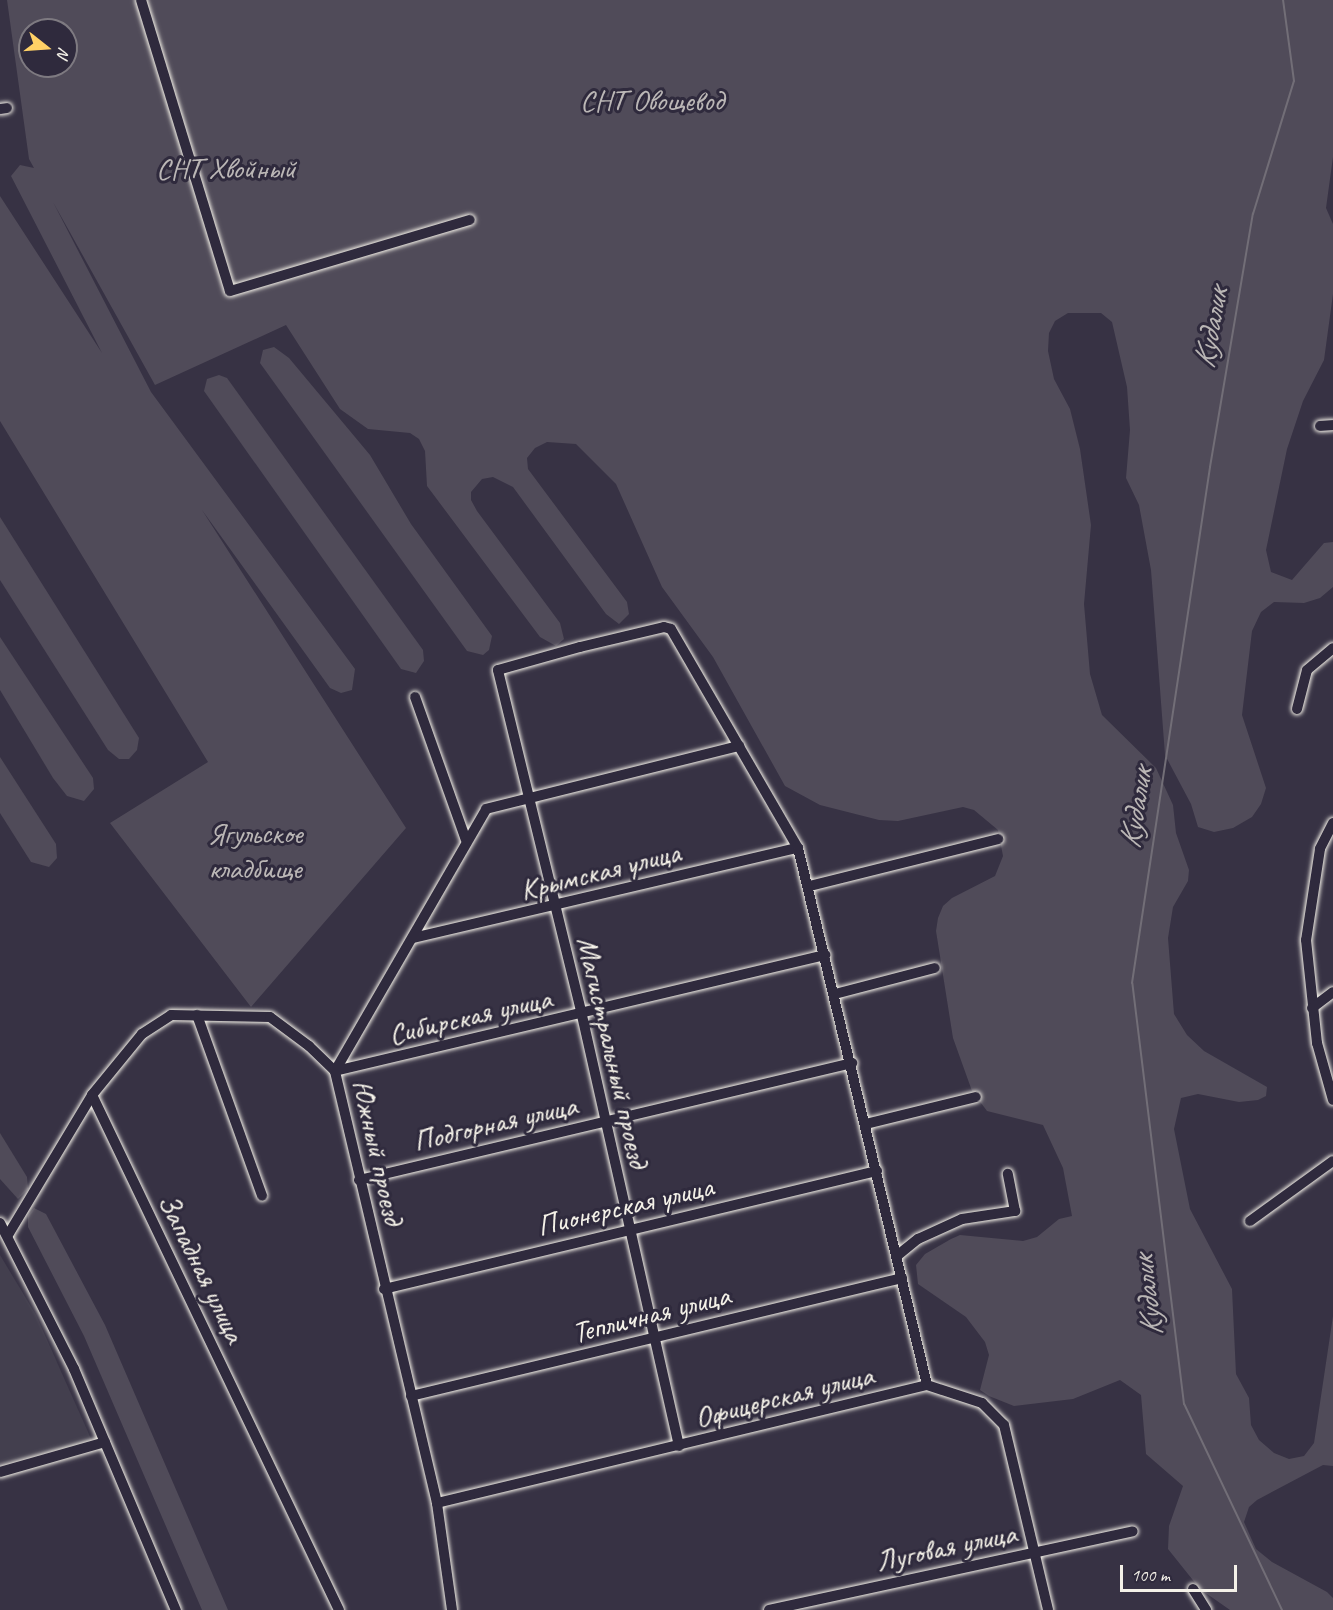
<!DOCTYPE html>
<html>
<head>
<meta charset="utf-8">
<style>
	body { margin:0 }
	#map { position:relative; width:1333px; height:1610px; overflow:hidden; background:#373244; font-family:Caveat,sans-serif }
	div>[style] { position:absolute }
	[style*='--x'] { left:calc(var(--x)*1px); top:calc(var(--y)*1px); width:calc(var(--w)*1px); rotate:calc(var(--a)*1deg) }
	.built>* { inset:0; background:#433f4e }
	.green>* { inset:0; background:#504b59 }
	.stream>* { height:2px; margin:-1px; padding:0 1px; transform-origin:1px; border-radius:1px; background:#726e77 }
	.roads { filter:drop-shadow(0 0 2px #f4f1e8) drop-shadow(0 0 2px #f4f1e8) }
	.minor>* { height:10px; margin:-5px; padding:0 5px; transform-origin:5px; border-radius:5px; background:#2f2a3d }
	span { translate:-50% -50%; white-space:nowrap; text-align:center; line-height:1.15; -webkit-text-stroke:6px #2f2a3d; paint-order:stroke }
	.park-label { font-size:30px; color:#bbb7b6 }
	.street-label { font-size:30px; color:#f4f1e8 }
	.water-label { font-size:32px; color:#bab6b5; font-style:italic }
	.north { position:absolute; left:18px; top:18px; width:60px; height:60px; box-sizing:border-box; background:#2f2a3d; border:2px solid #7e7a81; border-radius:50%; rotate:107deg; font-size:16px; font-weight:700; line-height:24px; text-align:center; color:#f4f1e8 }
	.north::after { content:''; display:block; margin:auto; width:21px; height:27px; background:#ffd166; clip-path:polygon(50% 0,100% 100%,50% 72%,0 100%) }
	.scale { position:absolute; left:1120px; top:1565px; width:117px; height:27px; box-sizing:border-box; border:3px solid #f4f1e8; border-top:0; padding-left:8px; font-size:18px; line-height:21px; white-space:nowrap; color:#f4f1e8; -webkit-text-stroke:4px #2f2a3d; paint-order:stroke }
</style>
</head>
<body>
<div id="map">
	<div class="built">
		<i style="clip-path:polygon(0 1255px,36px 1315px,92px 1441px,0 1464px)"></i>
	</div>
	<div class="green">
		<i style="clip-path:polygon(evenodd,7px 0,1333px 0,1333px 157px,1326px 208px,1333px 224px,1333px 294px,1324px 360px,1303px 401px,1287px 449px,1266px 550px,1271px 572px,1292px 580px,1324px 543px,1333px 542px,1333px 587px,1320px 598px,1304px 603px,1274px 602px,1261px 612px,1252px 631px,1242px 715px,1266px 788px,1261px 804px,1252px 817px,1233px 828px,1214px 832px,1198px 827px,1191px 804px,1165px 755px,1151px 570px,1139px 505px,1126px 478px,1130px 430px,1127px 387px,1112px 322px,1101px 313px,1068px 313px,1055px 321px,1049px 333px,1048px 351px,1054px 379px,1070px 409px,1080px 449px,1091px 525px,1084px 604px,1090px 674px,1102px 715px,1156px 768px,1173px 805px,1176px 833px,1189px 870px,1188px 881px,1173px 907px,1168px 938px,1174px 1014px,1187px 1035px,1204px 1051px,1267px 1087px,1266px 1096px,1258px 1100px,1239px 1102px,1198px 1094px,1181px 1098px,1174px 1129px,1190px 1209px,1232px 1289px,1236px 1374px,1249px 1398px,1251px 1425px,1259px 1440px,1274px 1453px,1289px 1459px,1304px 1456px,1314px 1443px,1333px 1316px,1333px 1466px,1323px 1465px,1257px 1500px,1249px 1507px,1244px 1522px,1256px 1549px,1272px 1562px,1327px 1592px,1333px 1598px,1333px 1610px,1230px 1610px,1200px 1589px,1168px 1549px,1169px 1526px,1183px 1486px,1146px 1454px,1141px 1395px,1120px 1380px,1073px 1399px,1014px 1406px,989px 1396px,980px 1390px,989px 1355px,985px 1342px,966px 1317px,918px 1284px,916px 1265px,925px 1254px,951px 1239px,960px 1235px,1023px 1241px,1037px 1237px,1059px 1219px,1072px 1216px,1063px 1168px,1043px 1125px,987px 1111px,972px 1091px,953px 1038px,936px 931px,938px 918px,943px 906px,952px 898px,995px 876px,1003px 856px,998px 830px,974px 810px,963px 807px,898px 821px,879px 820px,820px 805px,785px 786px,713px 657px,662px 587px,616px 484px,576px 444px,547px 442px,535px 448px,527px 458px,528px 469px,627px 602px,629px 614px,619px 624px,606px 614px,513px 487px,493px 477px,482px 479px,471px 492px,471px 500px,477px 511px,560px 623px,564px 639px,556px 646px,540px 637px,427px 486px,425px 451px,419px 439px,410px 433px,368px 429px,340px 409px,286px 325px,155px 385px,53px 202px,151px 392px,355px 669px,352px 690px,341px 693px,330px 688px,202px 510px,406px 828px,251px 1007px,110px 823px,208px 762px,0 421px,0 196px,102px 353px,11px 176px,20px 165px,34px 168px,29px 159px,7px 0,30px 30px,66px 30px,66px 66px,30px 66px,30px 30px)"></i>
		<i style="clip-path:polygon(274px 347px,289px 358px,370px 455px,411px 524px,492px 636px,489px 650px,483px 655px,467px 651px,260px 363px,263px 350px)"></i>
		<i style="clip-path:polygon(219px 375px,227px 378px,423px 650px,424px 661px,416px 673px,401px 669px,204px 391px,207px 379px)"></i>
		<i style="clip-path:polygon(0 517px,139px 738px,137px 750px,129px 759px,119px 759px,108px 750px,0 580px)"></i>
		<i style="clip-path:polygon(0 637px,93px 778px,94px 789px,84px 801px,67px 796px,53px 778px,0 690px)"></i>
		<i style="clip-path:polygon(0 757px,56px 844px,57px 858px,49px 867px,31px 862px,0 813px)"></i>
		<i style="clip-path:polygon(0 1133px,27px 1177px,28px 1189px,18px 1199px,0 1179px)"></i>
		<i style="clip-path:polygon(34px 1208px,46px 1214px,105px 1325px,228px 1610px,202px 1610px,84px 1336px,28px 1227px,28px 1216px)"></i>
	</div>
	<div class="stream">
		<i style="--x:1282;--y:1610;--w:228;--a:-115.4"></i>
		<i style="--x:1184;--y:1404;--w:424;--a:-97"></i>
		<i style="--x:1132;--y:983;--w:522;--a:-81.4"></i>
		<i style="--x:1210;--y:467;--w:257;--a:-80.4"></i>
		<i style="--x:1253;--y:214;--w:139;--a:-72.9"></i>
		<i style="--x:1294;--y:81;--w:82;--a:-97.7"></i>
	</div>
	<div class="roads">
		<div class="minor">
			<i style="--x:141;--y:0;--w:304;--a:73"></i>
			<i style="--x:230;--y:291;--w:250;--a:-16.5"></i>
			<i style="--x:0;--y:109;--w:7;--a:-8"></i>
			<i style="--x:1320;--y:426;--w:13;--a:-4"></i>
			<i style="--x:415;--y:697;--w:152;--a:70.4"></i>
			<i style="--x:1297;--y:709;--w:40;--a:-75.6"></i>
			<i style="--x:1307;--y:670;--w:34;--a:-40"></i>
			<i style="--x:1333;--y:823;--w:29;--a:117"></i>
			<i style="--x:1320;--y:849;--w:92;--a:98.7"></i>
			<i style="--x:1306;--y:940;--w:104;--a:83.9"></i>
			<i style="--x:1317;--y:1043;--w:59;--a:74.3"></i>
			<i style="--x:810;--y:886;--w:194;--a:-14"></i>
			<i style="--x:413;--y:938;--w:395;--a:-13.2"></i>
			<i style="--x:835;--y:994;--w:103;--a:-14.6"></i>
			<i style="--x:1312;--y:1008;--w:26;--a:-37"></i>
			<i style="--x:197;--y:1015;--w:192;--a:70.2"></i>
			<i style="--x:92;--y:1095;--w:79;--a:-50.7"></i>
			<i style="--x:142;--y:1034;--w:35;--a:-33"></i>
			<i style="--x:171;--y:1015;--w:99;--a:1.2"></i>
			<i style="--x:270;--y:1017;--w:49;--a:36.6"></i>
			<i style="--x:309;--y:1046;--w:36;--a:44"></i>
			<i style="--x:335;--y:1071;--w:504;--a:-13.32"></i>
			<i style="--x:866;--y:1124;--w:113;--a:-13.8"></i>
			<i style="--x:359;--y:1180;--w:507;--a:-13.35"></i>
			<i style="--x:1250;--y:1221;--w:102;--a:-35.9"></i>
			<i style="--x:0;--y:1223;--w:164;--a:63.1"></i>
			<i style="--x:74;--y:1369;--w:262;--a:67.1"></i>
			<i style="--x:8;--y:1235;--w:163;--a:-59"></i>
			<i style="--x:92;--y:1095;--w:571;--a:64.38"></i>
			<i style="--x:898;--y:1255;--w:26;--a:-39"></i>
			<i style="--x:918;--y:1239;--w:48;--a:-24.4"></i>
			<i style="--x:962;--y:1219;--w:54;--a:-8.6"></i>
			<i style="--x:1015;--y:1211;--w:38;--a:-101"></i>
			<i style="--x:384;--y:1289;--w:507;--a:-13.46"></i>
			<i style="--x:411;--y:1396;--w:505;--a:-13.51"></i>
			<i style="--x:679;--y:1446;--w:442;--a:-102.7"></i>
			<i style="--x:582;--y:1015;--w:355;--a:-103.7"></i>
			<i style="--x:498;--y:670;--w:85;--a:-15.7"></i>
			<i style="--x:580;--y:647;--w:86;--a:-13.4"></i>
			<i style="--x:664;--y:627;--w:7;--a:16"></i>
			<i style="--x:671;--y:629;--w:253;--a:59.9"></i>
			<i style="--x:798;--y:848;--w:552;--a:76.49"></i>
			<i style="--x:0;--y:1472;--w:109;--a:-15.9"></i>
			<i style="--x:437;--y:1503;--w:504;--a:-13.54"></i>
			<i style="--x:927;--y:1385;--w:58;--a:18.1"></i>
			<i style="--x:982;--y:1403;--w:31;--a:45"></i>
			<i style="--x:1004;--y:1425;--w:190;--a:76.6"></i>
			<i style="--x:1193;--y:1589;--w:25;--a:58"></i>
			<i style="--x:452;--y:1610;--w:108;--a:-98"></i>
			<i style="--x:437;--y:1503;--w:444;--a:-103.3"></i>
			<i style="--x:335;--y:1071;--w:302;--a:-60"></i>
			<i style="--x:486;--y:809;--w:261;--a:-14"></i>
			<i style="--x:769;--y:1610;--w:372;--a:-12.2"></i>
		</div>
	</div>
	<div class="park-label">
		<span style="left:652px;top:100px">СНТ Овощевод</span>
		<span style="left:226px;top:168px">СНТ Хвойный</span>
		<span style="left:255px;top:850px">Ягульское<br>кладбище</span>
	</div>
	<div class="street-label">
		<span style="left:600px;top:871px;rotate:-14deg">Крымская улица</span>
		<span style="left:470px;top:1016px;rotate:-13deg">Сибирская улица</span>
		<span style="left:613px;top:1052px;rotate:77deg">Магистральный проезд</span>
		<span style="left:495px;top:1123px;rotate:-13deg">Подгорная улица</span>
		<span style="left:378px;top:1152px;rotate:77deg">Южный проезд</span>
		<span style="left:625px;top:1206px;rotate:-13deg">Пионерская улица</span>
		<span style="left:202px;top:1268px;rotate:64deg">Западная улица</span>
		<span style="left:651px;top:1314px;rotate:-14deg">Тепличная улица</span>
		<span style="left:784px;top:1396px;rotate:-14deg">Офицерская улица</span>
		<span style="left:946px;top:1547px;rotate:-12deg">Луговая улица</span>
	</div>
	<div class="water-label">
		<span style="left:1211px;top:328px;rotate:-80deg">Кудалик</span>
		<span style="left:1136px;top:808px;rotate:-81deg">Кудалик</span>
		<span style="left:1148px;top:1296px;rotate:-97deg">Кудалик</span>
	</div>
	<div class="north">N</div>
	<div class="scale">100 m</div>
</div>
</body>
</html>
